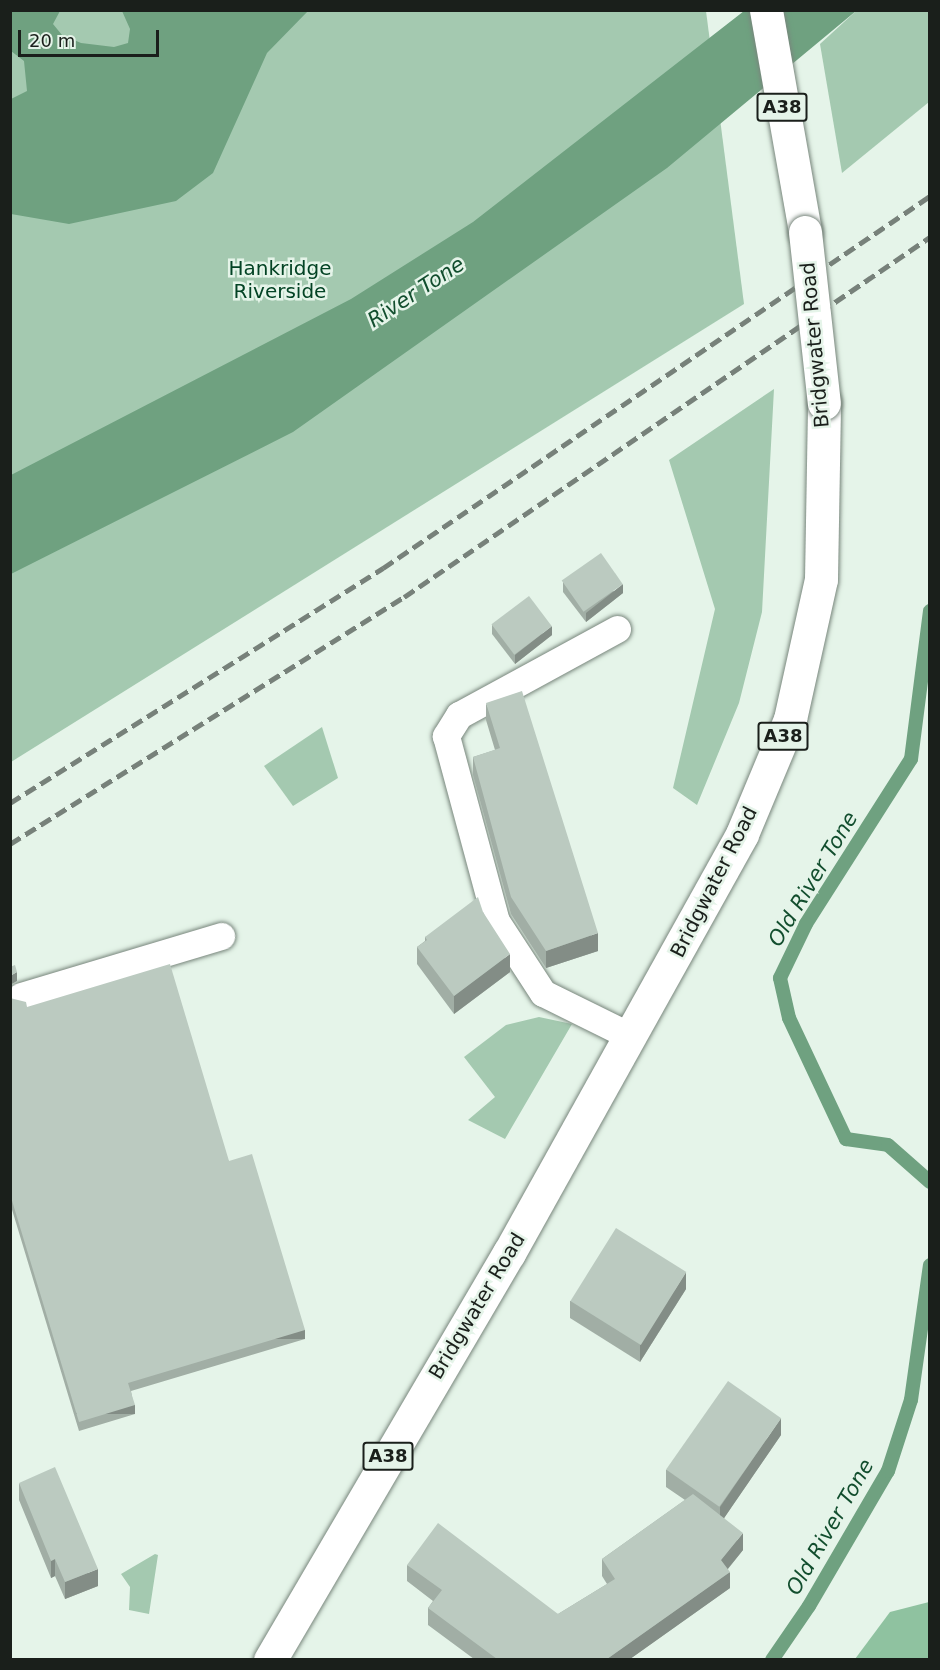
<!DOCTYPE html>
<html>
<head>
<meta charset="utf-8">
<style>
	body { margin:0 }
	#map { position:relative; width:940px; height:1670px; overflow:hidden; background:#e5f4e9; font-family:"DejaVu Sans",sans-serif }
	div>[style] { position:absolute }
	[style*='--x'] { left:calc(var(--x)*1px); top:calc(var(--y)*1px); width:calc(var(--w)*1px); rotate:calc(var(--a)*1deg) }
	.green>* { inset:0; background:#a4c9b0 }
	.forest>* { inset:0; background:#8fc2a0 }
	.water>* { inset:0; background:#6fa180 }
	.stream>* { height:14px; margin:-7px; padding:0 7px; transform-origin:7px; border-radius:7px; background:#6fa180 }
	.roads { filter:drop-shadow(0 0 2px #78867c) drop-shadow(0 0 2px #78867c) }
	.service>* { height:27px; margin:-13.5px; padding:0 13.5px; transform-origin:13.5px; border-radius:13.5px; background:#fff }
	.primary>* { height:33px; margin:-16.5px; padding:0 16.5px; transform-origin:16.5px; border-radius:16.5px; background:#fff }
	.rail>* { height:4.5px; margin-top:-2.25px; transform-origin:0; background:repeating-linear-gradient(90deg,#77817a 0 12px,transparent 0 18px) }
	.bridges { filter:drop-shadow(0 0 2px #78867c) drop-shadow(0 0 2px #78867c) }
	.primary-bridge>* { height:33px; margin:-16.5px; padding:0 16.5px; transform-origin:16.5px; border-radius:16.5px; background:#fff }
	.wall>* { inset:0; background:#a1aea5 }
	.shaded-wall>* { inset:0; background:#838d86; transform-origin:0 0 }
	.building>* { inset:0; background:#bbcac0; transform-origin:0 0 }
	span { translate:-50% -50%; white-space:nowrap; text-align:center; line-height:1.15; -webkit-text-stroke:5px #e5f4e9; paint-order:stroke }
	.shield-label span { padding:2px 4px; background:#e5f4e9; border:2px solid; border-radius:4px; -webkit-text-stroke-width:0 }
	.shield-label { font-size:18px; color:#1a1f1b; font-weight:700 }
	.park-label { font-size:20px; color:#034324 }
	.street-label { font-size:20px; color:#1a1f1b }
	.water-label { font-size:21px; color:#124e2e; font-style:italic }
	.frame { position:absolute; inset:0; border:12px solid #1a1f1b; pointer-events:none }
	.scale { position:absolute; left:18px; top:30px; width:141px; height:27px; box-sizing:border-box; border:3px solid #1a1f1b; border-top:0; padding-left:8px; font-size:18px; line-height:21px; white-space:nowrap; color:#1a1f1b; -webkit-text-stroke:4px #e5f4e9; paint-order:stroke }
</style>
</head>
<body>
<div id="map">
	<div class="green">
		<i style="clip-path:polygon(11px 11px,706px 11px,744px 304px,11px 762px)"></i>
		<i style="clip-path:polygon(856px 11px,929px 11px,929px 102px,842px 173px,820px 44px)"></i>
		<i style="clip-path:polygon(774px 389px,762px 612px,739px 703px,697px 805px,673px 788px,715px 609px,669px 460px)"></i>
		<i style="clip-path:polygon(322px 727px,338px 778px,293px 806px,264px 766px)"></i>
		<i style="clip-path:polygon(539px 1017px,572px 1024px,505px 1139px,468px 1120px,495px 1097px,464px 1057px,506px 1025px)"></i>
		<i style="clip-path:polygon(155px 1554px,158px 1555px,149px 1614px,129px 1610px,130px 1587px,121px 1574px)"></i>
	</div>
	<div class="forest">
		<i style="clip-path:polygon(929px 1602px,929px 1659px,855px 1659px,890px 1612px)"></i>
	</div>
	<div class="water">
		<i style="clip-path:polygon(11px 10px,60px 11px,53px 24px,62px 35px,81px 43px,114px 47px,128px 43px,130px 29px,122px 11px,308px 11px,267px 53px,213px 173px,176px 201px,69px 224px,11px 214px,11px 99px,27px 91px,24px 61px,11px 51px)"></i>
		<i style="clip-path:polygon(744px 11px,856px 11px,667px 168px,293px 432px,11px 574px,11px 475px,351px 299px,473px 222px)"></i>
	</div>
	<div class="stream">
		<i style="--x:930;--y:611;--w:149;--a:97.3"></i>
		<i style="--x:911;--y:759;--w:196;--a:122.5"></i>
		<i style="--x:806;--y:924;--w:60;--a:115.7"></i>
		<i style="--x:780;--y:978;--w:41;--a:77.3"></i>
		<i style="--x:789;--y:1018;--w:134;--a:64.8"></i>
		<i style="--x:846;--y:1139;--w:42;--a:8.1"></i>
		<i style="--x:888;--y:1145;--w:56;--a:41.4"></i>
		<i style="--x:772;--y:1660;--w:65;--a:-55.6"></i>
		<i style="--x:809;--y:1606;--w:156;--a:-59.7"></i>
		<i style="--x:888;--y:1471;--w:75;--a:-72.1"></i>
		<i style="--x:911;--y:1400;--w:136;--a:-82"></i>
	</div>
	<div class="roads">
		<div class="service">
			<i style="--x:617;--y:629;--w:180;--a:151.4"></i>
			<i style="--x:459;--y:715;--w:25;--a:122"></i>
			<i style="--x:446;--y:736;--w:192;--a:74.9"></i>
			<i style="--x:496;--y:921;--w:86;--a:56.9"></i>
			<i style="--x:543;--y:993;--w:99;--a:26.3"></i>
			<i style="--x:21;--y:996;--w:209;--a:-16.7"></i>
		</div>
		<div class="primary">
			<i style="--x:766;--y:10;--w:225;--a:80"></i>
			<i style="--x:270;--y:1660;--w:472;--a:-59.6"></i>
			<i style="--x:509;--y:1253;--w:479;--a:-60.9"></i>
			<i style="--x:742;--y:834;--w:125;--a:-67.3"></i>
			<i style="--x:790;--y:719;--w:143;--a:-77.5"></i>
			<i style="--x:821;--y:579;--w:176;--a:-89"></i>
		</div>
	</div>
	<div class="rail">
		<i style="--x:10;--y:803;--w:441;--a:-32.2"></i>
		<i style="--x:383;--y:568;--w:662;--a:-34.22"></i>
		<i style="--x:10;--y:844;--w:465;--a:-32.1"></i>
		<i style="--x:404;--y:597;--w:637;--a:-34.39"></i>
	</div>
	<div class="bridges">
		<div class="primary-bridge">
			<i style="--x:805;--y:232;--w:172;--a:83.7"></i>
		</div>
	</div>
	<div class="wall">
		<i style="clip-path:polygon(563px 582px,623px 593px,586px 622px,563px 592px)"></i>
		<i style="clip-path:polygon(492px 625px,552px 635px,515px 664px,492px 634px)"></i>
		<i style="clip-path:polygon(486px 703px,598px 951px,546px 968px,511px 914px,473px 775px,473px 757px,495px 750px,486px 720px)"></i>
		<i style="clip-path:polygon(483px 912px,510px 972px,454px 1014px,417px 964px,417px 947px,425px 941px,425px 937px)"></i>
		<i style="clip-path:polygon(10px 998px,27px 1007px,229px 1161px,305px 1339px,131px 1391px,135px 1414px,79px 1431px,10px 1203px)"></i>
		<i style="clip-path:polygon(686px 1289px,640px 1362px,570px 1318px,570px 1301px)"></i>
		<i style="clip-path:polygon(781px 1435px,724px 1518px,743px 1550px,728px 1569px,730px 1588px,630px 1659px,474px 1659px,428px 1625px,428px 1608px,433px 1601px,407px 1581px,407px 1565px,558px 1614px,607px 1584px,602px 1576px,602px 1559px,685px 1500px,666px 1487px,666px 1470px)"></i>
		<i style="clip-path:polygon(19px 1483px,98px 1586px,65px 1599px,55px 1576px,51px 1578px,19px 1500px)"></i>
	</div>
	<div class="shaded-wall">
		<i style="clip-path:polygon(623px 584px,623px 593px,586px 622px,586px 613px)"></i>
		<i style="clip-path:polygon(552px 626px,552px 635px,515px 664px,515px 655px)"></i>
		<i style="clip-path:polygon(598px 933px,598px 951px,546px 968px,546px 951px)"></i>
		<i style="clip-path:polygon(510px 954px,510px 972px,454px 1014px,454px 996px)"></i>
		<i style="clip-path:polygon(17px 972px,17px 981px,10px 985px,10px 976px)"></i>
		<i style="clip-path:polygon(686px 1272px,686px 1289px,640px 1362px,640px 1345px)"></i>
		<i style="left:305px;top:1330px;width:9px;height:185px;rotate:90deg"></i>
		<i style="left:135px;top:1405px;width:9px;height:59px;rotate:90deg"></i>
		<i style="clip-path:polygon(781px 1418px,781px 1435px,720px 1524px,720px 1507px)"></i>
		<i style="clip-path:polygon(743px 1533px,743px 1550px,721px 1577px,721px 1560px)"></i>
		<i style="clip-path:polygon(55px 1559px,55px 1576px,51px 1578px,51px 1561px)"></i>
		<i style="clip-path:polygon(98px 1569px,98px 1586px,65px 1599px,65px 1582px)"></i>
		<i style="clip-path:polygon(730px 1572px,730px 1588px,630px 1659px,607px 1659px)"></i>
	</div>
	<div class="building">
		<i style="left:601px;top:553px;width:38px;height:48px;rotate:55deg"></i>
		<i style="left:529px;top:596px;width:38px;height:47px;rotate:53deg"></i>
		<i style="clip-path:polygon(522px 691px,598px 933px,546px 951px,511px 897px,473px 757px,500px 748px,486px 703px)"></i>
		<i style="clip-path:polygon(478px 897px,483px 912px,510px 954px,454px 996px,417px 947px,427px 940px,425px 937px)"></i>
		<i style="clip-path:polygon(170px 964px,229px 1161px,252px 1154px,305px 1330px,128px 1383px,135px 1405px,79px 1422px,10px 1194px,10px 998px,26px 1002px,27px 1007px)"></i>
		<i style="clip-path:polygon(15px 965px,17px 972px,10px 976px,10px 967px)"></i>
		<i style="left:616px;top:1228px;width:83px;height:86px;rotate:32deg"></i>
		<i style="left:728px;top:1381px;width:65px;height:108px;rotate:35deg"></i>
		<i style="clip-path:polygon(55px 1467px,98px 1569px,65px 1582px,55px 1559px,51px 1561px,19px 1483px)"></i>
		<i style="clip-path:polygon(693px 1494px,743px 1533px,721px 1560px,730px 1572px,607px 1659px,503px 1659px,501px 1658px,500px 1659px,497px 1659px,428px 1608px,442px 1590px,407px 1565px,438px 1523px,558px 1614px,615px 1579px,602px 1559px)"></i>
	</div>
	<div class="shield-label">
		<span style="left:782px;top:107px">A38</span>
		<span style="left:783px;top:736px">A38</span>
		<span style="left:388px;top:1456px">A38</span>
	</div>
	<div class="park-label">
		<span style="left:280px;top:280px">Hankridge<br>Riverside</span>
	</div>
	<div class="street-label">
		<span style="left:815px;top:345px;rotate:-95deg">Bridgwater Road</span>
		<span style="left:714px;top:882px;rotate:-63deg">Bridgwater Road</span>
		<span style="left:477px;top:1306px;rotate:-59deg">Bridgwater Road</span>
	</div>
	<div class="water-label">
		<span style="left:416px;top:292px;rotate:-33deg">River Tone</span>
		<span style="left:813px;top:879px;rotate:-59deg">Old River Tone</span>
		<span style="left:830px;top:1527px;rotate:-60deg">Old River Tone</span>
	</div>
	<div class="frame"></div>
	<div class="scale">20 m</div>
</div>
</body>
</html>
